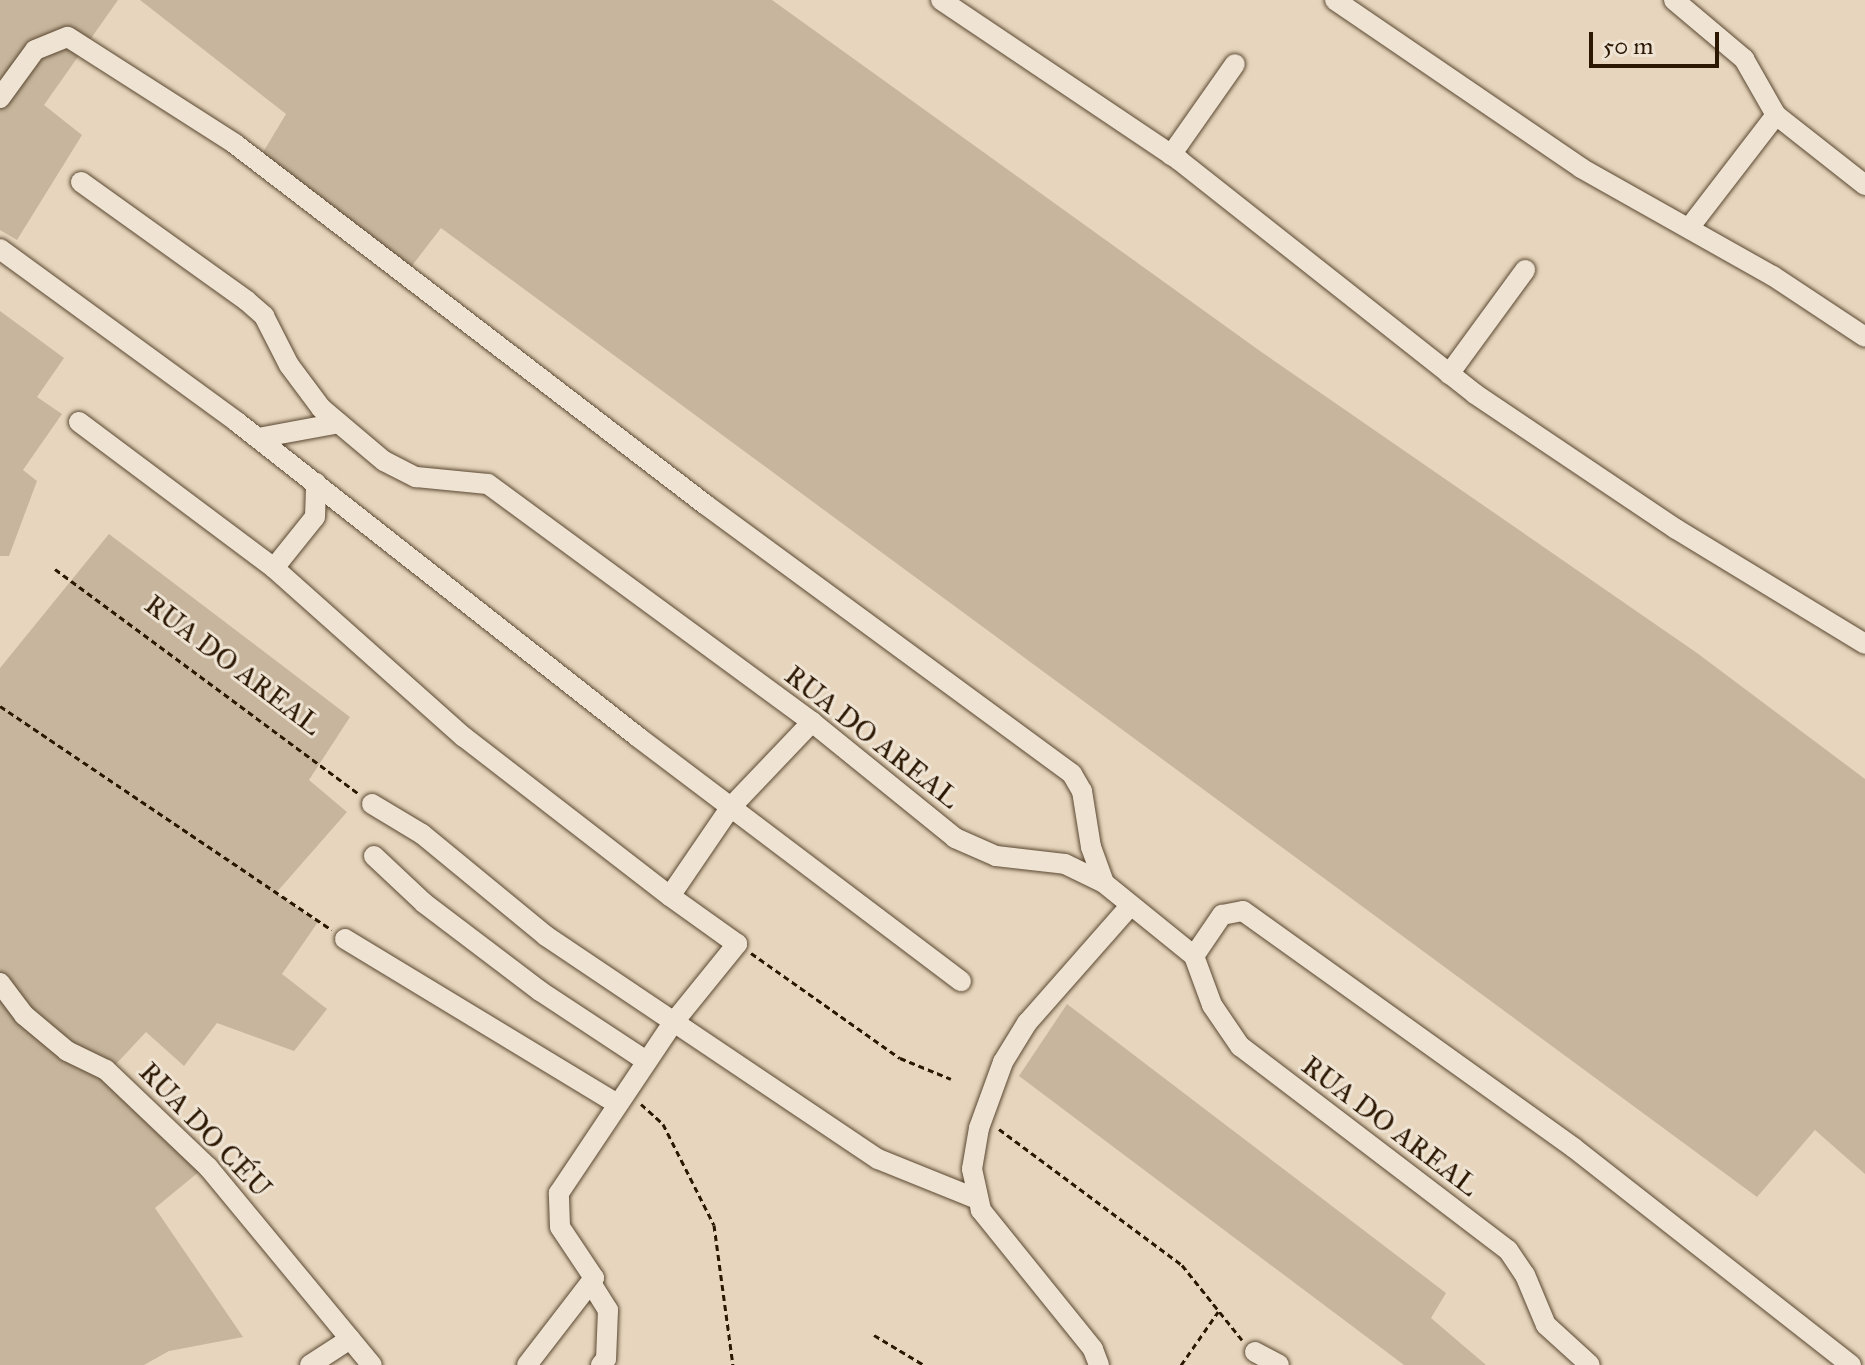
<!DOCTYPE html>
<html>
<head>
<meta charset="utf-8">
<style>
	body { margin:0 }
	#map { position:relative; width:1865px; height:1365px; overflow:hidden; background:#e7d6bd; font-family:"IM FELL Great Primer",serif }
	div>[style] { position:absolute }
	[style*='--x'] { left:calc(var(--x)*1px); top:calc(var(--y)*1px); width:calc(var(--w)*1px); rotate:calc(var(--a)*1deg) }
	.green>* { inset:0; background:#c7b69d }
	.path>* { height:3px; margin-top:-1.5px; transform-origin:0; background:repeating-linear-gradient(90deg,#2b1702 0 6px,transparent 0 10px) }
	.roads { filter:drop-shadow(0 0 2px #5a4731) drop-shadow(0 0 2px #5a4731) }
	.minor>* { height:20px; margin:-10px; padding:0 10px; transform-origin:10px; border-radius:10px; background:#efe4d4 }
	span { translate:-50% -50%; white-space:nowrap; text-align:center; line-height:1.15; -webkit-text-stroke:6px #efe4d4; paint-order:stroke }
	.street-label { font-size:28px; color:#2b1702 }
	.scale { position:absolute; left:1589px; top:32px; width:130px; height:36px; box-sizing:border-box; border:4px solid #2b1702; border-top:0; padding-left:10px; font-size:24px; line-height:28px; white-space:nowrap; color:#2b1702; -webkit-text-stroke:6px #efe4d4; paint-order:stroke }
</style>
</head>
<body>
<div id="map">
	<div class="green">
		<i style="clip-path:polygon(0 0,118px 0,44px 105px,82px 135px,17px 240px,0 230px)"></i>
		<i style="clip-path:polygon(140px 0,772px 0,1260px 351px,1697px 653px,1865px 779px,1865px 1174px,1815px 1130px,1757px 1197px,441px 228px,411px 267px,262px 154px,286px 114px)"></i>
		<i style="clip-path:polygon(0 311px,64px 358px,37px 397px,62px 414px,23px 470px,37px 481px,9px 556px,0 556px)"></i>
		<i style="clip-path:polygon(109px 534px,350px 717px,309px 780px,347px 812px,276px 893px,318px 922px,282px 974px,327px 1009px,294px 1051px,217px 1023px,184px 1066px,146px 1032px,103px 1078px,200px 1171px,155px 1208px,243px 1337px,169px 1351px,144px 1365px,0 1365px,0 668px)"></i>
		<i style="clip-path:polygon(1067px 1004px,1446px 1293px,1431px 1318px,1486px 1365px,1404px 1365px,1019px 1076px)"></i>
	</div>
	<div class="path">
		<i style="--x:55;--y:569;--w:378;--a:36.5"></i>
		<i style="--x:0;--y:706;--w:400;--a:34"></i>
		<i style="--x:751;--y:953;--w:182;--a:35.2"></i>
		<i style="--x:900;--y:1058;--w:55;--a:22.4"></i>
		<i style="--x:641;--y:1104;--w:30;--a:42"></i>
		<i style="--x:663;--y:1124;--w:113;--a:63.2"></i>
		<i style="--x:714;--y:1225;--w:141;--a:82.3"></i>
		<i style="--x:999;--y:1129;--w:228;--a:36.6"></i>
		<i style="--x:1182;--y:1265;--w:96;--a:51.3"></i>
		<i style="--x:874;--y:1335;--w:58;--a:31"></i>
		<i style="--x:1181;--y:1365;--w:65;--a:-55.1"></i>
	</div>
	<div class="roads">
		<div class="minor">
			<i style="--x:941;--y:0;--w:287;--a:33.9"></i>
			<i style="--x:1179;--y:160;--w:377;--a:38.3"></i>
			<i style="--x:1475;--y:394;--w:242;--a:33.9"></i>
			<i style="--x:1676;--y:529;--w:221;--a:31.3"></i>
			<i style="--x:1335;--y:0;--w:298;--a:34.3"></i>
			<i style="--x:1581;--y:168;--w:220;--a:29.4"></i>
			<i style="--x:1773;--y:276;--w:110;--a:33.5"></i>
			<i style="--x:1674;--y:0;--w:92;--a:40.1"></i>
			<i style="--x:1744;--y:59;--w:64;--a:60.3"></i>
			<i style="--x:1776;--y:115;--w:113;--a:38.2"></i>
			<i style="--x:0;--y:98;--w:59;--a:-53.9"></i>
			<i style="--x:35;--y:50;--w:35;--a:-22"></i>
			<i style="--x:68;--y:37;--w:198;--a:32.6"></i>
			<i style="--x:235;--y:144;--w:593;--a:37.47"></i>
			<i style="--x:706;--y:505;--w:454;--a:36.3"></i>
			<i style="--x:1072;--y:774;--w:20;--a:60"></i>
			<i style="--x:1082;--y:791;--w:57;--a:80.9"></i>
			<i style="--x:1091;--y:847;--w:38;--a:70"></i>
			<i style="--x:1171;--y:155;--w:111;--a:-54.9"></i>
			<i style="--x:81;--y:182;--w:204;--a:35.6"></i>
			<i style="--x:247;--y:301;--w:23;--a:41"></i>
			<i style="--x:264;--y:316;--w:55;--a:63"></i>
			<i style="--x:289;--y:365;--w:54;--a:53.3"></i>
			<i style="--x:321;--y:408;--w:82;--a:40.1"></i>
			<i style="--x:384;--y:461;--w:36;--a:27"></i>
			<i style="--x:416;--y:477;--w:72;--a:5.6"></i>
			<i style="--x:488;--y:484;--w:402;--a:36.3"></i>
			<i style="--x:812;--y:722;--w:184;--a:39"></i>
			<i style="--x:955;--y:838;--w:45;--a:23.7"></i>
			<i style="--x:996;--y:856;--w:69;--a:6.6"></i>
			<i style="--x:1065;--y:864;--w:43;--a:26"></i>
			<i style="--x:1104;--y:883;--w:116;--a:39"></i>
			<i style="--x:1194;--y:956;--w:52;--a:69.8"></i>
			<i style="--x:1212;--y:1005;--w:50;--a:55.7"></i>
			<i style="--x:1240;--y:1046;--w:337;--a:37.3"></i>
			<i style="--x:1508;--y:1250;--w:30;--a:56"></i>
			<i style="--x:1525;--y:1275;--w:54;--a:67.2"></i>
			<i style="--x:1546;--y:1325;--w:59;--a:42.3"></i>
			<i style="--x:1689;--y:228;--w:143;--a:-52.4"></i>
			<i style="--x:0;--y:249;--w:293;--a:36.1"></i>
			<i style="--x:237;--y:422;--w:510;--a:38.15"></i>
			<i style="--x:638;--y:737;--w:405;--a:37.1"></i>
			<i style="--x:1449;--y:374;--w:129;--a:-53.8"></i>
			<i style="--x:79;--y:422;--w:244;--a:36.8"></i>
			<i style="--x:274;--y:568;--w:254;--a:41.7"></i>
			<i style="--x:464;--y:737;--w:260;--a:37.7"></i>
			<i style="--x:258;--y:438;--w:82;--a:-10.5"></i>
			<i style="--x:274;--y:568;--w:65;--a:-51.2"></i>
			<i style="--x:315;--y:517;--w:34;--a:-88"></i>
			<i style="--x:372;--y:804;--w:58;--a:31"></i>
			<i style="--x:422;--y:834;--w:161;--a:39.4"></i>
			<i style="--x:546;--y:936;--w:400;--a:33.9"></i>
			<i style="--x:878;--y:1159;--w:107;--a:22"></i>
			<i style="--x:374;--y:856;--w:69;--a:43.2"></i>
			<i style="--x:424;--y:903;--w:146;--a:37.2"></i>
			<i style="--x:540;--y:991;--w:127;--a:33.4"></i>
			<i style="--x:345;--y:939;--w:318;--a:31.2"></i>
			<i style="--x:1194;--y:956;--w:50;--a:-55.7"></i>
			<i style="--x:1222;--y:915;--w:21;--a:-11"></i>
			<i style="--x:1243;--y:911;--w:407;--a:35.6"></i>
			<i style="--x:1574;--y:1148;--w:352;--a:38.1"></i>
			<i style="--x:0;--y:983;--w:40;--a:53"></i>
			<i style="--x:24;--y:1015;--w:56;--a:39.9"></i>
			<i style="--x:67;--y:1051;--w:43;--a:26"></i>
			<i style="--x:106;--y:1070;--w:141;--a:43.6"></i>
			<i style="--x:208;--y:1167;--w:257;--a:50.4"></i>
			<i style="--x:591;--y:1283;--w:32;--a:58"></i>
			<i style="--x:608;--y:1310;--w:49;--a:92.3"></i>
			<i style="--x:606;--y:1359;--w:8;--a:130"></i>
			<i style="--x:1255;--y:1352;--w:27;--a:28"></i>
			<i style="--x:310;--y:1365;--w:48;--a:-33"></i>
			<i style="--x:527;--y:1365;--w:110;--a:-52.4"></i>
			<i style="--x:594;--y:1278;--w:61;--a:-123.7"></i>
			<i style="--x:560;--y:1227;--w:34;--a:-92"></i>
			<i style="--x:559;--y:1193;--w:205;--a:-56.2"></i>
			<i style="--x:673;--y:1023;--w:102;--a:-51"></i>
			<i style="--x:737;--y:944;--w:82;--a:-144.4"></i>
			<i style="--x:670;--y:896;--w:107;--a:-55.7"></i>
			<i style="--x:730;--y:808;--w:119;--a:-46.4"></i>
			<i style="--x:1099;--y:1365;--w:17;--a:-111"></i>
			<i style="--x:1093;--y:1349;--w:179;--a:-128.9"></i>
			<i style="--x:981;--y:1210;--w:42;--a:-102.4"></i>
			<i style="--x:972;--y:1169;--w:42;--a:-80.3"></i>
			<i style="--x:979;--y:1128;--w:70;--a:-70"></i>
			<i style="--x:1003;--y:1062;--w:46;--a:-58.4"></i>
			<i style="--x:1027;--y:1023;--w:156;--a:-48.6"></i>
		</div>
	</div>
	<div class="street-label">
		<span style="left:233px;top:665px;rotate:37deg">RUA DO AREAL</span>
		<span style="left:872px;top:737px;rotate:38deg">RUA DO AREAL</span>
		<span style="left:1390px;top:1126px;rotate:37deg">RUA DO AREAL</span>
		<span style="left:205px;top:1130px;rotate:46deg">RUA DO CÉU</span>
	</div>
	<div class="scale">50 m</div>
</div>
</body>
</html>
